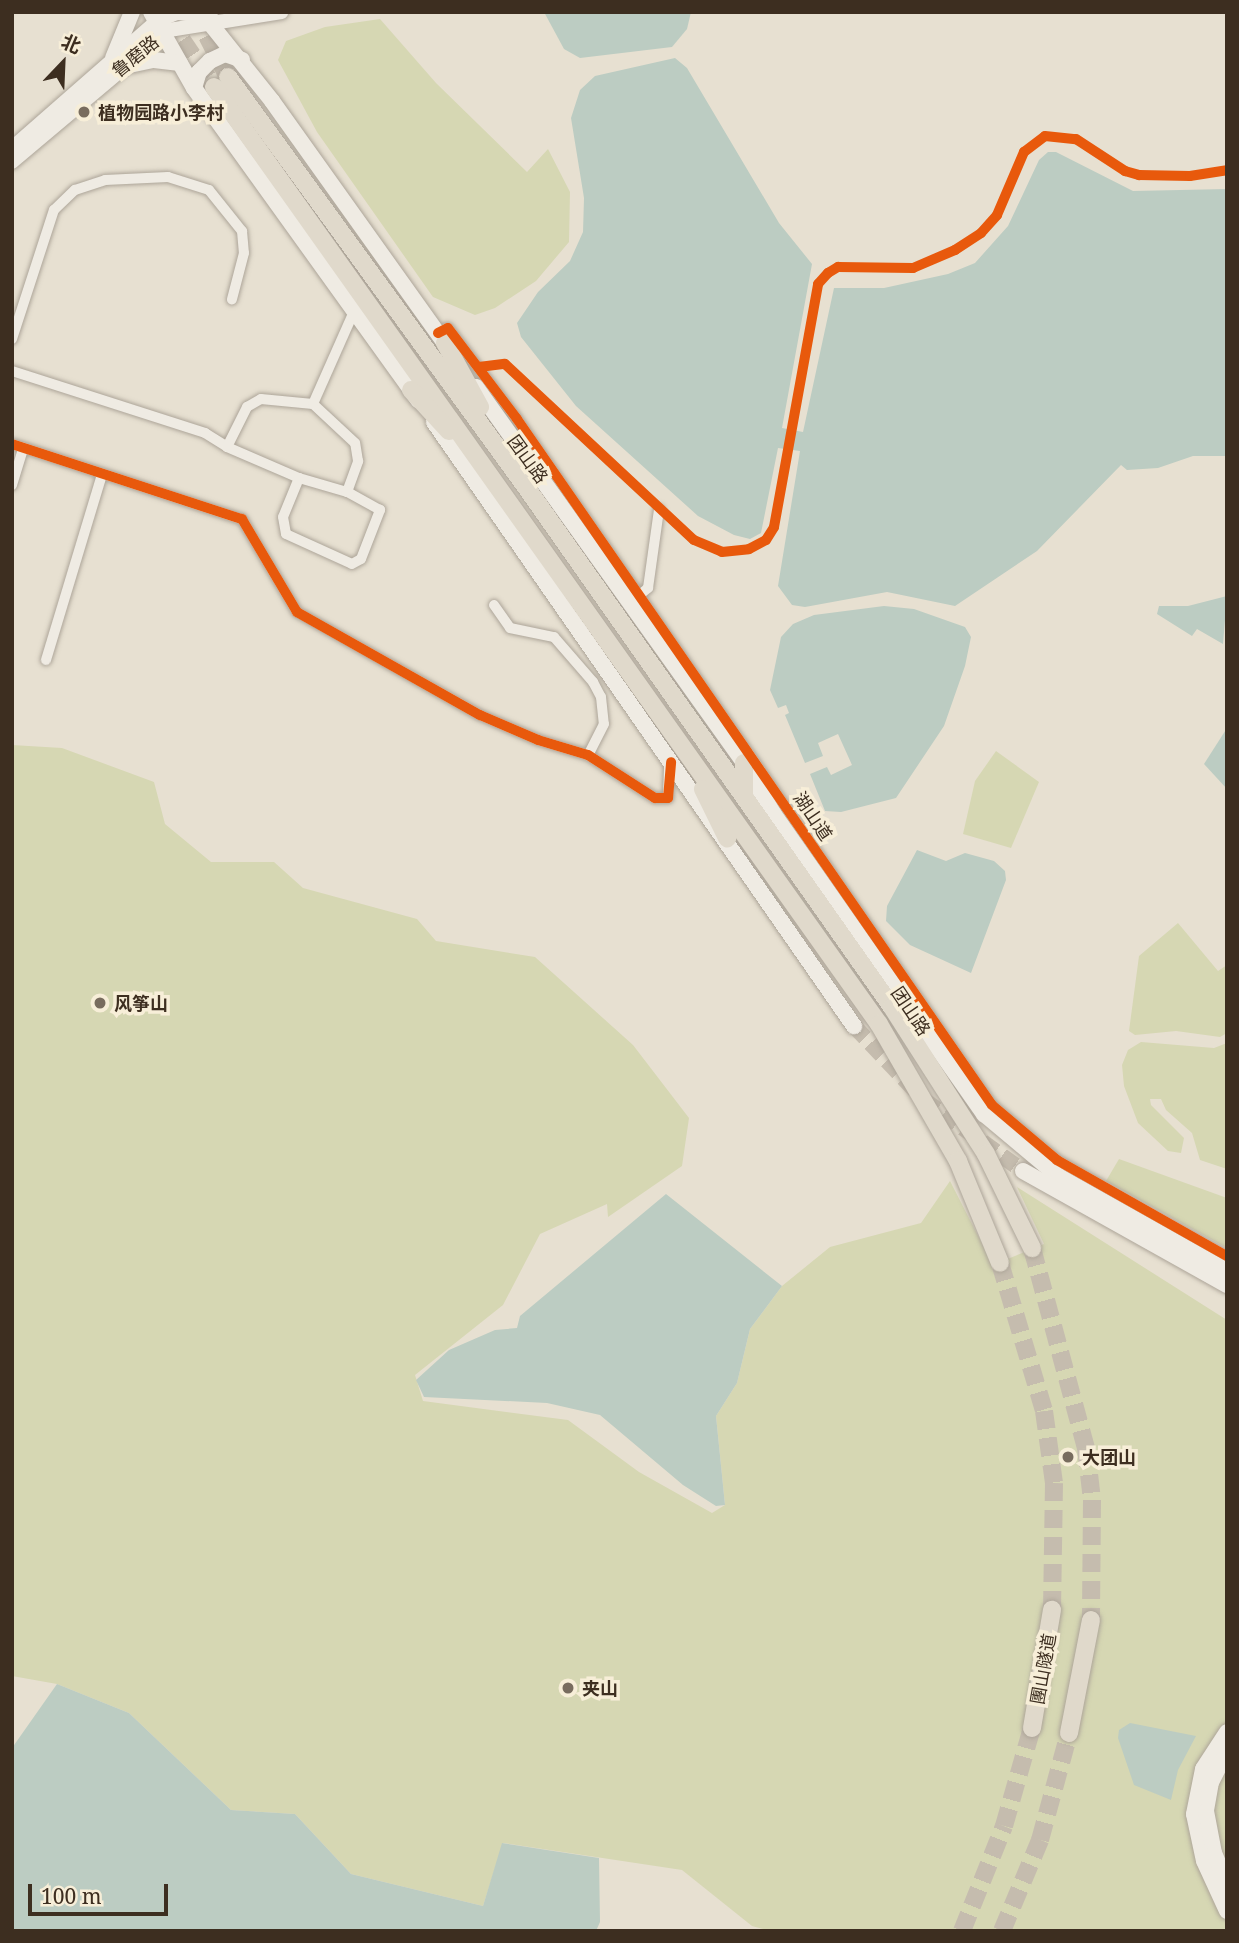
<!DOCTYPE html>
<html>
<head>
<meta charset="utf-8">
<style>
	body { margin:0 }
	#map { position:relative; width:1239px; height:1943px; overflow:hidden; background:#e7e0d1; font-family:"Noto Serif","Noto Sans SC",serif }
	div>[style] { position:absolute }
	[style*='--x'] { left:calc(var(--x)*1px); top:calc(var(--y)*1px); width:calc(var(--w)*1px); rotate:calc(var(--a)*1deg) }
	.green>* { inset:0; background:#d6d7b3 }
	.water>* { inset:0; background:#bcccc2 }
	.secondary-tunnel>* { height:16px; margin-top:-8px; transform-origin:0; background:repeating-linear-gradient(90deg,#c5bcae 0 16px,transparent 0 24px) }
	.trunk-tunnel>* { height:18px; margin-top:-9px; transform-origin:0; background:repeating-linear-gradient(90deg,#c5bcae 0 18px,transparent 0 27px) }
	.roads { filter:drop-shadow(0 0 2px #ada599) drop-shadow(0 0 2px #ada599) }
	.minor>* { height:10px; margin:-5px; padding:0 5px; transform-origin:5px; border-radius:5px; background:#efebe3 }
	.tertiary>* { height:14px; margin:-7px; padding:0 7px; transform-origin:7px; border-radius:7px; background:#efebe3 }
	.secondary>* { height:16px; margin:-8px; padding:0 8px; transform-origin:8px; border-radius:8px; background:#efebe3 }
	.trunk>* { height:18px; margin:-9px; padding:0 9px; transform-origin:9px; border-radius:9px; background:#e0d9cb }
	.cycleway>* { height:10px; margin:-5px; padding:0 5px; transform-origin:5px; border-radius:5px; background:#e8590c }
	.dots>* { width:19px; height:19px; translate:-50% -50%; box-sizing:border-box; border:4px solid #f7eed8; border-radius:50% }
	span { translate:-50% -50%; white-space:nowrap; text-align:center; line-height:1.15; -webkit-text-stroke:7px #f7eed8; paint-order:stroke }
	.street-label { font-size:18px; color:#3d2e20 }
	.poi-label { font-size:18px; color:#3d2e20; font-weight:700 }
	.left { translate:0 -50%; text-align:left }
	.frame { position:absolute; inset:0; border:14px solid #3d2e20; pointer-events:none }
	.north { position:absolute; left:28px; top:28px; width:70px; height:70px; -webkit-text-stroke:5px #f7eed8; paint-order:stroke; rotate:23deg; font-size:19px; font-weight:700; line-height:28px; text-align:center; color:#3d2e20 }
	.north::after { content:''; display:block; margin:auto; width:24px; height:32px; background:#3d2e20; clip-path:polygon(50% 0,100% 100%,50% 72%,0 100%) }
	.scale { position:absolute; left:28px; top:1884px; width:140px; height:32px; box-sizing:border-box; border:4px solid #3d2e20; border-top:0; padding-left:9px; font-size:21px; line-height:24px; white-space:nowrap; color:#3d2e20; -webkit-text-stroke:5px #f7eed8; paint-order:stroke }
</style>
</head>
<body>
<div id="map">
	<div class="green">
		<i style="clip-path:polygon(380px 19px,436px 83px,527px 172px,548px 149px,570px 192px,569px 242px,536px 281px,495px 308px,475px 315px,433px 297px,317px 132px,278px 60px,286px 41px,325px 27px)"></i>
		<i style="clip-path:polygon(12px 745px,62px 748px,154px 782px,165px 824px,211px 862px,274px 862px,303px 888px,417px 919px,436px 941px,535px 957px,633px 1045px,689px 1118px,682px 1166px,608px 1217px,607px 1204px,540px 1234px,503px 1305px,415px 1375px,423px 1401px,568px 1420px,639px 1472px,712px 1513px,725px 1505px,716px 1416px,737px 1383px,750px 1329px,782px 1286px,830px 1247px,921px 1223px,950px 1181px,993px 1265px,1044px 1244px,1017px 1187px,1227px 1320px,1227px 1931px,771px 1931px,752px 1926px,682px 1870px,503px 1843px,483px 1906px,351px 1874px,295px 1814px,231px 1810px,129px 1713px,57px 1684px,12px 1676px)"></i>
		<i style="clip-path:polygon(996px 751px,1039px 782px,1011px 848px,963px 834px,975px 781px)"></i>
		<i style="clip-path:polygon(1178px 923px,1218px 971px,1227px 965px,1227px 1033px,1220px 1037px,1176px 1031px,1135px 1035px,1129px 1031px,1139px 956px)"></i>
		<i style="clip-path:polygon(1141px 1042px,1214px 1048px,1227px 1043px,1227px 1169px,1200px 1160px,1192px 1133px,1166px 1110px,1161px 1099px,1150px 1099px,1151px 1105px,1184px 1138px,1181px 1153px,1168px 1151px,1138px 1123px,1124px 1086px,1122px 1065px,1128px 1050px)"></i>
		<i style="clip-path:polygon(1119px 1159px,1227px 1198px,1227px 1248px,1106px 1181px)"></i>
	</div>
	<div class="water">
		<i style="clip-path:polygon(544px 12px,691px 12px,687px 29px,672px 47px,580px 58px,564px 49px)"></i>
		<i style="clip-path:polygon(675px 58px,687px 68px,779px 223px,812px 264px,782px 428px,803px 432px,834px 288px,884px 288px,948px 274px,975px 263px,1008px 226px,1039px 160px,1048px 152px,1056px 152px,1133px 191px,1227px 189px,1227px 456px,1193px 456px,1158px 468px,1127px 470px,1121px 465px,1037px 551px,955px 606px,887px 592px,805px 607px,792px 605px,778px 586px,800px 451px,778px 448px,761px 533px,750px 539px,734px 535px,698px 516px,576px 406px,521px 337px,517px 323px,538px 292px,570px 261px,583px 232px,584px 198px,571px 118px,580px 90px,595px 76px)"></i>
		<i style="clip-path:polygon(1227px 596px,1223px 644px,1197px 629px,1192px 636px,1157px 614px,1159px 606px,1188px 606px)"></i>
		<i style="clip-path:polygon(884px 606px,914px 609px,965px 627px,971px 637px,965px 666px,944px 726px,896px 798px,841px 812px,825px 811px,810px 774px,827px 767px,831px 775px,852px 765px,838px 734px,818px 743px,823px 756px,805px 763px,785px 715px,789px 713px,786px 705px,778px 708px,770px 690px,781px 637px,793px 624px,814px 615px)"></i>
		<i style="clip-path:polygon(1227px 728px,1227px 789px,1204px 764px)"></i>
		<i style="clip-path:polygon(917px 850px,946px 861px,965px 853px,994px 861px,1005px 871px,1006px 880px,971px 973px,910px 945px,886px 921px,887px 906px)"></i>
		<i style="clip-path:polygon(666px 1194px,782px 1286px,750px 1329px,737px 1383px,716px 1416px,725px 1505px,716px 1506px,683px 1485px,600px 1415px,547px 1403px,424px 1397px,416px 1380px,449px 1350px,495px 1330px,517px 1328px,520px 1316px)"></i>
		<i style="clip-path:polygon(57px 1684px,129px 1713px,231px 1810px,295px 1814px,351px 1874px,483px 1906px,502px 1843px,599px 1858px,600px 1922px,596px 1931px,12px 1931px,12px 1748px)"></i>
		<i style="clip-path:polygon(1130px 1723px,1196px 1736px,1178px 1770px,1171px 1800px,1134px 1785px,1118px 1738px,1119px 1730px)"></i>
	</div>
	<div class="secondary-tunnel">
		<i style="--x:854;--y:1026;--w:102;--a:46.6"></i>
		<i style="--x:924;--y:1100;--w:122;--a:35.6"></i>
	</div>
	<div class="trunk-tunnel">
		<i style="--x:195;--y:12;--w:73;--a:63.1"></i>
		<i style="--x:167;--y:18;--w:83;--a:55.7"></i>
		<i style="--x:1032;--y:1248;--w:207;--a:74.9"></i>
		<i style="--x:1086;--y:1448;--w:52;--a:83.4"></i>
		<i style="--x:1092;--y:1500;--w:120;--a:90.5"></i>
		<i style="--x:1000;--y:1263;--w:154;--a:73.4"></i>
		<i style="--x:1044;--y:1411;--w:73;--a:82.1"></i>
		<i style="--x:1054;--y:1483;--w:127;--a:90.9"></i>
		<i style="--x:962;--y:1931;--w:113;--a:-68.2"></i>
		<i style="--x:1004;--y:1826;--w:102;--a:-74.1"></i>
		<i style="--x:1002;--y:1931;--w:99;--a:-67.3"></i>
		<i style="--x:1040;--y:1840;--w:111;--a:-74.8"></i>
	</div>
	<div class="roads">
		<div class="minor">
			<i style="--x:438;--y:333;--w:11;--a:-27"></i>
			<i style="--x:448;--y:328;--w:114;--a:52.8"></i>
			<i style="--x:517;--y:419;--w:834;--a:55.3"></i>
			<i style="--x:992;--y:1105;--w:85;--a:40.2"></i>
			<i style="--x:1057;--y:1160;--w:195;--a:29.5"></i>
			<i style="--x:12;--y:339;--w:136;--a:-72"></i>
			<i style="--x:54;--y:210;--w:29;--a:-44"></i>
			<i style="--x:75;--y:190;--w:32;--a:-18"></i>
			<i style="--x:105;--y:180;--w:63;--a:-2.7"></i>
			<i style="--x:168;--y:177;--w:43;--a:17.6"></i>
			<i style="--x:209;--y:190;--w:53;--a:51.2"></i>
			<i style="--x:242;--y:231;--w:22;--a:85"></i>
			<i style="--x:244;--y:253;--w:48;--a:104.6"></i>
			<i style="--x:12;--y:371;--w:203;--a:17.8"></i>
			<i style="--x:205;--y:433;--w:26;--a:32"></i>
			<i style="--x:12;--y:444;--w:242;--a:18.1"></i>
			<i style="--x:242;--y:519;--w:108;--a:59.4"></i>
			<i style="--x:297;--y:612;--w:210;--a:29.4"></i>
			<i style="--x:480;--y:715;--w:63;--a:23.3"></i>
			<i style="--x:538;--y:740;--w:52;--a:16.7"></i>
			<i style="--x:588;--y:755;--w:80;--a:32.7"></i>
			<i style="--x:655;--y:798;--w:13;--a:0"></i>
			<i style="--x:668;--y:798;--w:36;--a:-88"></i>
			<i style="--x:299;--y:478;--w:78;--a:-156.7"></i>
			<i style="--x:227;--y:447;--w:45;--a:-63.4"></i>
			<i style="--x:247;--y:407;--w:16;--a:-30"></i>
			<i style="--x:261;--y:399;--w:52;--a:5.5"></i>
			<i style="--x:12;--y:485;--w:39;--a:-73"></i>
			<i style="--x:347;--y:492;--w:50;--a:-163.7"></i>
			<i style="--x:299;--y:478;--w:42;--a:112.3"></i>
			<i style="--x:283;--y:517;--w:17;--a:80"></i>
			<i style="--x:286;--y:534;--w:72;--a:24.4"></i>
			<i style="--x:352;--y:564;--w:10;--a:-29"></i>
			<i style="--x:361;--y:559;--w:53;--a:-68.8"></i>
			<i style="--x:380;--y:510;--w:38;--a:-151"></i>
			<i style="--x:347;--y:492;--w:33;--a:-70"></i>
			<i style="--x:358;--y:461;--w:18;--a:-99"></i>
			<i style="--x:355;--y:443;--w:57;--a:-137.1"></i>
			<i style="--x:313;--y:404;--w:104;--a:-66.1"></i>
			<i style="--x:636;--y:598;--w:16;--a:-40"></i>
			<i style="--x:648;--y:588;--w:79;--a:-82"></i>
			<i style="--x:494;--y:605;--w:28;--a:55"></i>
			<i style="--x:510;--y:628;--w:45;--a:11.6"></i>
			<i style="--x:554;--y:637;--w:60;--a:49.1"></i>
			<i style="--x:593;--y:682;--w:17;--a:62"></i>
			<i style="--x:601;--y:697;--w:27;--a:84"></i>
			<i style="--x:604;--y:724;--w:35;--a:117"></i>
			<i style="--x:46;--y:660;--w:194;--a:-73.2"></i>
		</div>
		<div class="tertiary">
			<i style="--x:12;--y:148;--w:193;--a:-41.2"></i>
			<i style="--x:157;--y:21;--w:22;--a:-22"></i>
			<i style="--x:177;--y:13;--w:34;--a:5"></i>
			<i style="--x:12;--y:162;--w:205;--a:-40.1"></i>
			<i style="--x:169;--y:30;--w:114;--a:-9.1"></i>
		</div>
		<div class="secondary">
			<i style="--x:151;--y:12;--w:87;--a:60.5"></i>
			<i style="--x:194;--y:88;--w:385;--a:54.3"></i>
			<i style="--x:201;--y:12;--w:114;--a:51.4"></i>
			<i style="--x:272;--y:101;--w:307;--a:54.5"></i>
			<i style="--x:113;--y:58;--w:50;--a:-67.6"></i>
			<i style="--x:120;--y:67;--w:35;--a:-12"></i>
			<i style="--x:154;--y:60;--w:26;--a:7"></i>
			<i style="--x:194;--y:88;--w:17;--a:-73"></i>
			<i style="--x:199;--y:72;--w:16;--a:-45"></i>
			<i style="--x:210;--y:61;--w:17;--a:-25"></i>
			<i style="--x:225;--y:54;--w:18;--a:19"></i>
			<i style="--x:476;--y:387;--w:462;--a:54.5"></i>
			<i style="--x:744;--y:763;--w:58;--a:59.9"></i>
			<i style="--x:773;--y:813;--w:368;--a:55"></i>
			<i style="--x:984;--y:1114;--w:97;--a:40"></i>
			<i style="--x:1058;--y:1176;--w:194;--a:29.3"></i>
			<i style="--x:434;--y:422;--w:736;--a:55.19"></i>
			<i style="--x:1023;--y:1171;--w:234;--a:29.2"></i>
			<i style="--x:1227;--y:1732;--w:44;--a:123"></i>
			<i style="--x:1203;--y:1769;--w:46;--a:101.3"></i>
			<i style="--x:1194;--y:1814;--w:48;--a:78"></i>
			<i style="--x:1204;--y:1861;--w:55;--a:65.3"></i>
			<i style="--x:1227;--y:1751;--w:35;--a:117"></i>
			<i style="--x:1211;--y:1782;--w:29;--a:100"></i>
			<i style="--x:1206;--y:1811;--w:43;--a:79.2"></i>
			<i style="--x:1214;--y:1853;--w:33;--a:67"></i>
		</div>
		<div class="trunk">
			<i style="--x:228;--y:77;--w:507;--a:53.99"></i>
			<i style="--x:526;--y:487;--w:636;--a:54.86"></i>
			<i style="--x:892;--y:1007;--w:174;--a:57.4"></i>
			<i style="--x:986;--y:1154;--w:105;--a:63.9"></i>
			<i style="--x:214;--y:87;--w:1149;--a:54.64"></i>
			<i style="--x:879;--y:1024;--w:158;--a:60"></i>
			<i style="--x:958;--y:1161;--w:110;--a:67.6"></i>
			<i style="--x:445;--y:343;--w:73;--a:61.3"></i>
			<i style="--x:411;--y:390;--w:56;--a:47.2"></i>
			<i style="--x:744;--y:763;--w:32;--a:90"></i>
			<i style="--x:703;--y:789;--w:55;--a:63.9"></i>
			<i style="--x:1032;--y:1728;--w:120;--a:-80.4"></i>
			<i style="--x:1069;--y:1733;--w:115;--a:-79"></i>
		</div>
	</div>
	<div class="cycleway">
		<i style="--x:438;--y:333;--w:11;--a:-27"></i>
		<i style="--x:448;--y:328;--w:114;--a:52.8"></i>
		<i style="--x:517;--y:419;--w:834;--a:55.3"></i>
		<i style="--x:992;--y:1105;--w:85;--a:40.2"></i>
		<i style="--x:1057;--y:1160;--w:195;--a:29.5"></i>
		<i style="--x:479;--y:367;--w:26;--a:-7"></i>
		<i style="--x:505;--y:364;--w:258;--a:43"></i>
		<i style="--x:694;--y:540;--w:30;--a:23"></i>
		<i style="--x:722;--y:552;--w:27;--a:-6"></i>
		<i style="--x:749;--y:549;--w:19;--a:-28"></i>
		<i style="--x:766;--y:540;--w:15;--a:-58"></i>
		<i style="--x:774;--y:527;--w:247;--a:-79.7"></i>
		<i style="--x:818;--y:284;--w:15;--a:-48"></i>
		<i style="--x:828;--y:273;--w:12;--a:-31"></i>
		<i style="--x:838;--y:267;--w:75;--a:0.8"></i>
		<i style="--x:913;--y:268;--w:46;--a:-23.2"></i>
		<i style="--x:955;--y:250;--w:31;--a:-33"></i>
		<i style="--x:981;--y:233;--w:24;--a:-48"></i>
		<i style="--x:997;--y:215;--w:69;--a:-66.8"></i>
		<i style="--x:1024;--y:152;--w:26;--a:-37"></i>
		<i style="--x:1045;--y:136;--w:31;--a:6"></i>
		<i style="--x:1076;--y:139;--w:59;--a:33.1"></i>
		<i style="--x:1125;--y:171;--w:15;--a:16"></i>
		<i style="--x:1139;--y:175;--w:51;--a:1.1"></i>
		<i style="--x:1190;--y:176;--w:37;--a:-9"></i>
		<i style="--x:12;--y:444;--w:242;--a:18.1"></i>
		<i style="--x:242;--y:519;--w:108;--a:59.4"></i>
		<i style="--x:297;--y:612;--w:210;--a:29.4"></i>
		<i style="--x:480;--y:715;--w:63;--a:23.3"></i>
		<i style="--x:538;--y:740;--w:52;--a:16.7"></i>
		<i style="--x:588;--y:755;--w:80;--a:32.7"></i>
		<i style="--x:655;--y:798;--w:13;--a:0"></i>
		<i style="--x:668;--y:798;--w:36;--a:-85"></i>
	</div>
	<div class="dots">
		<i style="left:84px;top:112px;background:#786c5e"></i>
		<i style="left:100px;top:1003px;background:#786c5e"></i>
		<i style="left:1068px;top:1457px;background:#786c5e"></i>
		<i style="left:568px;top:1688px;background:#786c5e"></i>
	</div>
	<div class="street-label">
		<span style="left:135px;top:56px;rotate:-39deg">鲁磨路</span>
		<span style="left:528px;top:459px;rotate:54deg">团山路</span>
		<span style="left:813px;top:816px;rotate:56deg">湖山道</span>
		<span style="left:911px;top:1011px;rotate:56deg">团山路</span>
		<span style="left:1043px;top:1669px;rotate:-80deg">團山隧道</span>
	</div>
	<div class="poi-label">
		<span class="left" style="left:98px;top:112px">植物园路小李村</span>
		<span class="left" style="left:114px;top:1003px">风筝山</span>
		<span class="left" style="left:1082px;top:1457px">大团山</span>
		<span class="left" style="left:582px;top:1688px">夹山</span>
	</div>
	<div class="frame"></div>
	<div class="north">北</div>
	<div class="scale">100 m</div>
</div>
</body>
</html>
